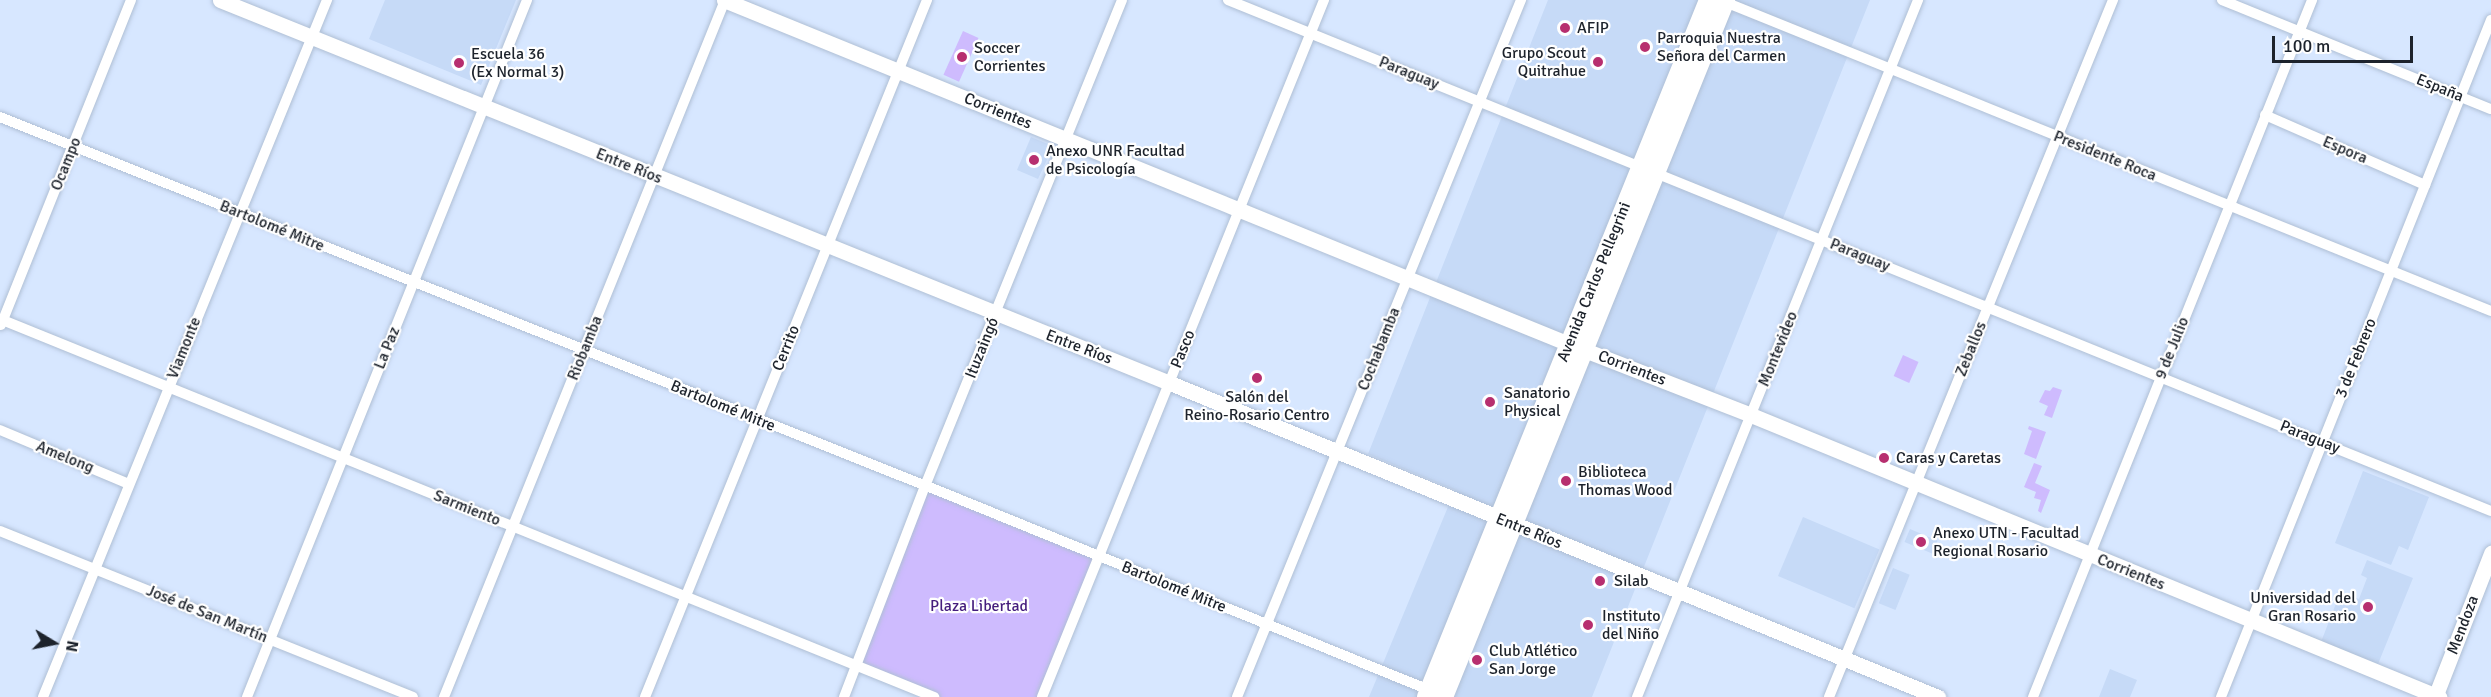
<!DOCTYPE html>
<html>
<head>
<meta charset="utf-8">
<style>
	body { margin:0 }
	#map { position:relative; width:2491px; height:697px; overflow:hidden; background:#d7e7ff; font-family:Signika,sans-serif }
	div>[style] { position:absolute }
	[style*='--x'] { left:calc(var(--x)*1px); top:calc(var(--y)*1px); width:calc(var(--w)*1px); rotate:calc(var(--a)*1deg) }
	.built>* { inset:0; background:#c6daf7; transform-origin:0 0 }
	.green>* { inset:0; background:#cebbfe; transform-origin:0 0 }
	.roads { filter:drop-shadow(0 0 2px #afbfd5) drop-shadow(0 0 2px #afbfd5) }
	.street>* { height:10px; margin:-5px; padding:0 5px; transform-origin:5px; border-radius:5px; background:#fff }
	.secondary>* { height:15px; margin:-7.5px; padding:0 7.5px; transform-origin:7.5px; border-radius:7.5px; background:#fff }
	.primary>* { height:18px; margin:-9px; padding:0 9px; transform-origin:9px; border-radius:9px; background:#fff }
	.dots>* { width:16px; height:16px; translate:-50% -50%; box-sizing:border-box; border:3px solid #fff; border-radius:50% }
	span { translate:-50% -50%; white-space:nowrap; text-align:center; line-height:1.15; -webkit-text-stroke:4.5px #fff; paint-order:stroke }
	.poi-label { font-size:16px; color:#1d232c }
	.left { translate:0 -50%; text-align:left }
	.right { translate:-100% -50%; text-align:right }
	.street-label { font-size:16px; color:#1d232c }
	.park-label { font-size:16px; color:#451d7d }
	.north { position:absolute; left:24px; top:613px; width:60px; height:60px; -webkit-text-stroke:4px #fff; paint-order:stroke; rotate:100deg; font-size:16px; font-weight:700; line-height:24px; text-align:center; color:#1d232c }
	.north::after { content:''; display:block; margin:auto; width:21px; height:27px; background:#1d232c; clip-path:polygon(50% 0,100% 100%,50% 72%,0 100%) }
	.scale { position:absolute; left:2272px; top:36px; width:141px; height:27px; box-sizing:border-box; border:3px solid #1d232c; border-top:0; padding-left:8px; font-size:18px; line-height:21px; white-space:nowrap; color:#1d232c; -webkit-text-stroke:4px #fff; paint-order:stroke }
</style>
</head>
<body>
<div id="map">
	<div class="built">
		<i style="clip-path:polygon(385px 0,516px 0,481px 85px,369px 39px)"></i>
		<i style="clip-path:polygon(1548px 0,1870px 0,1592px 697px,1369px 697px,1455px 490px,1368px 454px)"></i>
		<i style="clip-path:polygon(1031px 137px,1048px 144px,1051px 151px,1038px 179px,1017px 170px)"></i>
		<i style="clip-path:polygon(2363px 471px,2429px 497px,2408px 550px,2399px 546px,2391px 565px,2335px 543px)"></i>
		<i style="left:1803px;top:517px;width:83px;height:64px;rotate:23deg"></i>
		<i style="left:1910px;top:529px;width:30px;height:14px;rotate:23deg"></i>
		<i style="clip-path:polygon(2367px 560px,2413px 578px,2378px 664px,2321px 642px,2340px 593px,2359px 599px,2367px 578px,2361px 575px)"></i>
		<i style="left:1893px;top:568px;width:18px;height:38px;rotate:22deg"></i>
		<i style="clip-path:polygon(2110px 669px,2137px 680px,2130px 697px,2099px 697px)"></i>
	</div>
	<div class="green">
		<i style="left:963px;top:31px;width:17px;height:48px;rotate:24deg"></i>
		<i style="left:1903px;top:355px;width:17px;height:23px;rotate:24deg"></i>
		<i style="clip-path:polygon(2053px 387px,2062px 390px,2052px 418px,2044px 415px,2048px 406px,2039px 402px,2045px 390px,2050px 391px)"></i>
		<i style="clip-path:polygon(2029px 426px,2046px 432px,2036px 459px,2024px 454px,2032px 431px,2028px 429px)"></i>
		<i style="clip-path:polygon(2034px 463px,2042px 466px,2035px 483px,2050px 490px,2041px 513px,2038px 511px,2041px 500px,2034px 498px,2036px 492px,2024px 487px)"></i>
		<i style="clip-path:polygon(925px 486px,1099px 556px,1042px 697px,934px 697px,856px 666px)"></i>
	</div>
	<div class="roads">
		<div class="street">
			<i style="--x:1228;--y:0;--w:1362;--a:22.03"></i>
			<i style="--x:1720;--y:0;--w:831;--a:21.97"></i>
			<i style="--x:2222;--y:0;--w:290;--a:22.1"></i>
			<i style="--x:2265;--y:115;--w:175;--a:23.6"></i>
			<i style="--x:0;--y:117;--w:1016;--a:21.72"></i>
			<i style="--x:944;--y:493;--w:529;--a:22.1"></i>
			<i style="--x:0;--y:319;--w:1008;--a:22.03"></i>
			<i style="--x:1;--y:325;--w:350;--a:-68.2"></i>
			<i style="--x:0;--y:430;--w:140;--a:22.7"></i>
			<i style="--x:0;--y:531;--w:445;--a:21.9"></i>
			<i style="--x:43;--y:697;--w:753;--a:-67.83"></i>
			<i style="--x:247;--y:697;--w:751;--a:-68.11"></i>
			<i style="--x:444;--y:697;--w:752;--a:-68.04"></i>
			<i style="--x:645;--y:697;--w:752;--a:-67.97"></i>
			<i style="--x:844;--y:697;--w:226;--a:-69"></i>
			<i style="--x:925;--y:486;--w:524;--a:-67.93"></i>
			<i style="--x:1042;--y:697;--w:752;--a:-67.97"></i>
			<i style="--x:1237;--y:697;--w:753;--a:-67.83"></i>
			<i style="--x:1637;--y:697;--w:752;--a:-68.04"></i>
			<i style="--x:1829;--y:697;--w:753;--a:-67.83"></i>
			<i style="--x:2033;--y:697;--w:751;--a:-68.18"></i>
			<i style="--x:2221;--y:697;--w:729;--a:-68.26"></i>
		</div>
		<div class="secondary">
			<i style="--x:220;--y:0;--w:1024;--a:21.96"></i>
			<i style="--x:1170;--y:383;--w:830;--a:22.24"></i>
			<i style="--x:724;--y:0;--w:912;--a:22.15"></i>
			<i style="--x:1569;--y:344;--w:195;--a:21.3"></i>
			<i style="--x:1751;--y:415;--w:744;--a:22.29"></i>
			<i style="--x:2435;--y:697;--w:155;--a:-68.7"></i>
		</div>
		<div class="primary">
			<i style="--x:1426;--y:697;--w:752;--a:-67.97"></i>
			<i style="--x:1444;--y:697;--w:752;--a:-67.97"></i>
		</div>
	</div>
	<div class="dots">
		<i style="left:1565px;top:28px;background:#b72f6f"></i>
		<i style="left:1645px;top:47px;background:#b72f6f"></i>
		<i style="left:962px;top:57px;background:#b72f6f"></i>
		<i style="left:1598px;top:62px;background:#b72f6f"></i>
		<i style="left:459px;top:63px;background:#b72f6f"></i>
		<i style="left:1034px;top:160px;background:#b72f6f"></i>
		<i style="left:1257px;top:378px;background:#b72f6f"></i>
		<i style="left:1490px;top:402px;background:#b72f6f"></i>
		<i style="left:1884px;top:458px;background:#b72f6f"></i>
		<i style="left:1566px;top:481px;background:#b72f6f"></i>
		<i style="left:1921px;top:542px;background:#b72f6f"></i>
		<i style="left:1600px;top:581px;background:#b72f6f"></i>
		<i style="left:2368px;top:607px;background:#b72f6f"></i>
		<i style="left:1588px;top:625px;background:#b72f6f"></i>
		<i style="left:1477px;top:660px;background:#b72f6f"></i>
	</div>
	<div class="poi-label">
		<span class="left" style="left:1577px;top:28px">AFIP</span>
		<span class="left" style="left:1657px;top:47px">Parroquia Nuestra<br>Señora del Carmen</span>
		<span class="left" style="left:974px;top:57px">Soccer<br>Corrientes</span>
		<span class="right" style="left:1586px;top:62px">Grupo Scout<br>Quitrahue</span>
		<span class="left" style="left:471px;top:63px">Escuela 36<br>(Ex Normal 3)</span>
		<span class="left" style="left:1046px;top:160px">Anexo UNR Facultad<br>de Psicología</span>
		<span class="left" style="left:1504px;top:402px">Sanatorio<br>Physical</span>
		<span style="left:1257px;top:406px">Salón del<br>Reino-Rosario Centro</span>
		<span class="left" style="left:1896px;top:458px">Caras y Caretas</span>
		<span class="left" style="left:1578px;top:481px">Biblioteca<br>Thomas Wood</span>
		<span class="left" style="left:1933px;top:542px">Anexo UTN - Facultad<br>Regional Rosario</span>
		<span class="left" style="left:1614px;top:581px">Silab</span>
		<span class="right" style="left:2356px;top:607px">Universidad del<br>Gran Rosario</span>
		<span class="left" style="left:1602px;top:625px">Instituto<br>del Niño</span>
		<span class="left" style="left:1489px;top:660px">Club Atlético<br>San Jorge</span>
	</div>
	<div class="street-label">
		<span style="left:1409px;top:73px;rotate:22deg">Paraguay</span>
		<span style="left:2440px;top:88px;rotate:22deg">España</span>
		<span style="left:998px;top:111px;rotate:22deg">Corrientes</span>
		<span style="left:2345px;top:150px;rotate:23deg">Espora</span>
		<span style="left:2105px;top:156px;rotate:22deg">Presidente Roca</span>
		<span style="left:66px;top:164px;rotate:-68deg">Ocampo</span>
		<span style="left:629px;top:166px;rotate:22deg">Entre Ríos</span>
		<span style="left:272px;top:226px;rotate:22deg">Bartolomé Mitre</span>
		<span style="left:1860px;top:255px;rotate:22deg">Paraguay</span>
		<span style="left:1594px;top:282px;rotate:-68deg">Avenida Carlos Pellegrini</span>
		<span style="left:1079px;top:347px;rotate:21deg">Entre Ríos</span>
		<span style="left:184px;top:348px;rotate:-68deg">Viamonte</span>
		<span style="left:387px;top:348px;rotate:-68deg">La Paz</span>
		<span style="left:585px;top:348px;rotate:-68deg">Riobamba</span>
		<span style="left:786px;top:348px;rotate:-68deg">Cerrito</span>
		<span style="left:982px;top:348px;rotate:-68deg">Ituzaingó</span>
		<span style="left:2172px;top:348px;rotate:-68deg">9 de Julio</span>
		<span style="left:1183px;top:349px;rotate:-68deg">Pasco</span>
		<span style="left:1379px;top:349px;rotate:-68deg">Cochabamba</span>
		<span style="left:1778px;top:349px;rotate:-68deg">Montevideo</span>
		<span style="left:1971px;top:349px;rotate:-68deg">Zeballos</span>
		<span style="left:2356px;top:358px;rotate:-68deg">3 de Febrero</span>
		<span style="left:1632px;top:368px;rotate:21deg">Corrientes</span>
		<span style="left:723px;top:406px;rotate:22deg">Bartolomé Mitre</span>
		<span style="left:2310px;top:437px;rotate:22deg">Paraguay</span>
		<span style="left:65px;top:457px;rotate:22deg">Amelong</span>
		<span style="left:467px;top:508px;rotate:22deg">Sarmiento</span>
		<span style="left:1529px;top:531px;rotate:22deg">Entre Ríos</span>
		<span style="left:2131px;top:572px;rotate:22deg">Corrientes</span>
		<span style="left:1174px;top:587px;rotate:22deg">Bartolomé Mitre</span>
		<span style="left:207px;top:614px;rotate:22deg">José de San Martín</span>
		<span style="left:2463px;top:625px;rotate:-69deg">Mendoza</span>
	</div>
	<div class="park-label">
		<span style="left:979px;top:606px">Plaza Libertad</span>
	</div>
	<div class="north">N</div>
	<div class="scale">100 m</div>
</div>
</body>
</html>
